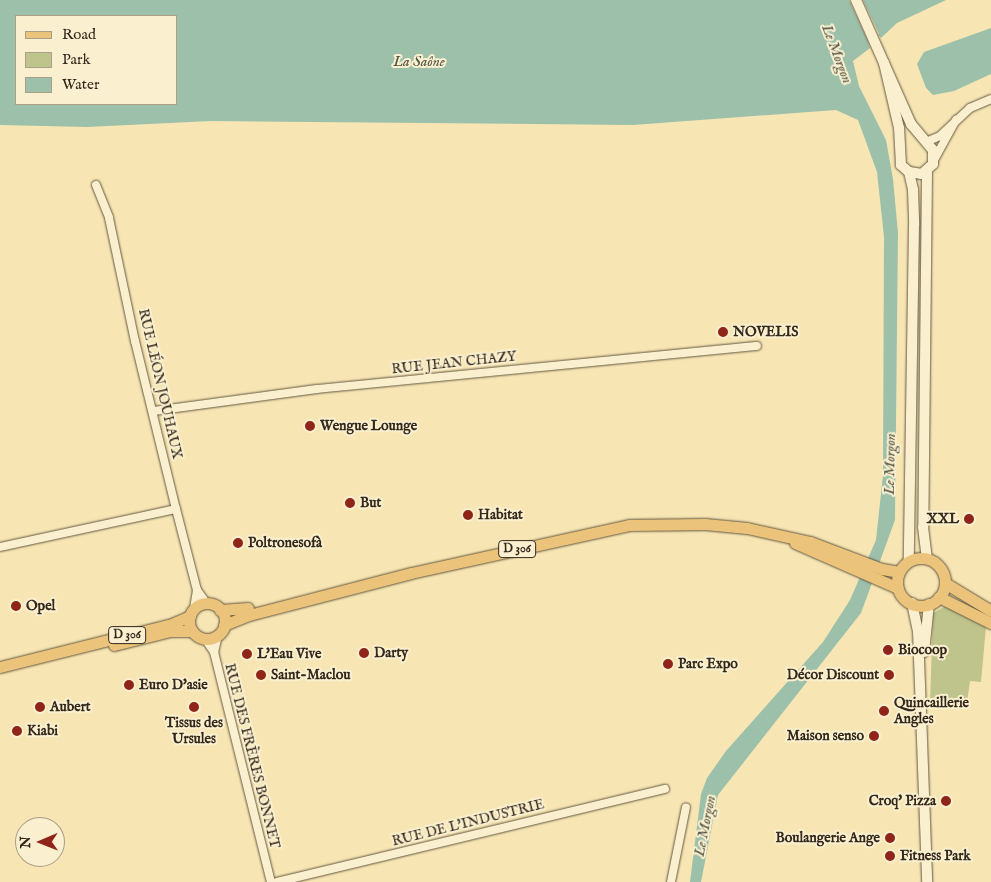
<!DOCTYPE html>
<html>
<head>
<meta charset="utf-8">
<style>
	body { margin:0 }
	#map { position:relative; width:991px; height:882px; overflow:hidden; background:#f7e6b3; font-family:"IM FELL English",serif }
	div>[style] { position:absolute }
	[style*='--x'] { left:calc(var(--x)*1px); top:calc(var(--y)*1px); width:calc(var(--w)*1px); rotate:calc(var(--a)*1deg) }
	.green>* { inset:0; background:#bec48c }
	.water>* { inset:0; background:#9dc0ab }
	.pier>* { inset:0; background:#f7e6b3 }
	.roads { filter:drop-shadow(0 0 1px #645842) drop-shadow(0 0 1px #645842) }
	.street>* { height:8px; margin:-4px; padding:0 4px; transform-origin:4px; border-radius:4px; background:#faefce }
	.secondary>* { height:10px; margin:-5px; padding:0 5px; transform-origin:5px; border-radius:5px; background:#faefce }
	.primary>* { height:11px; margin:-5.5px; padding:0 5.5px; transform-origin:5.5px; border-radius:5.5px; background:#ecc37a }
	.primary>.ring { margin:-5.5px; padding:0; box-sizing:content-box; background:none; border:11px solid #ecc37a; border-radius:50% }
	.dots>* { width:14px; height:14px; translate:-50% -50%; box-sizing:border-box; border:2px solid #faefce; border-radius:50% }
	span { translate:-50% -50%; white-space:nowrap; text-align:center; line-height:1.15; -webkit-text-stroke:4px #faefce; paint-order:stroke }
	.shield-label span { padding:1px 4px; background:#faefce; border:1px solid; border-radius:4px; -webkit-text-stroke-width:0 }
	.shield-label { font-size:12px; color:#33281c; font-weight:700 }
	.poi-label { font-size:14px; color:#33281c; font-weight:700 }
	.left { translate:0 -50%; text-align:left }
	.right { translate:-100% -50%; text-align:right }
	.street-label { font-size:14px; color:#33281c }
	.water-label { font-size:15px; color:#535647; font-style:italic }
	.legend { position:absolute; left:15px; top:15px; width:162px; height:90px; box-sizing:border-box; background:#faefce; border:1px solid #aa9f87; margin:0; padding:6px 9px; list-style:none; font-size:15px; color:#33281c }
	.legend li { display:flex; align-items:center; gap:10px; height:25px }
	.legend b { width:25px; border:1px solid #aa9f87 }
	.north { position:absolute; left:15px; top:817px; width:50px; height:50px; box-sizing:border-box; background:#faefce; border:1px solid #aa9f87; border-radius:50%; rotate:269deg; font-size:14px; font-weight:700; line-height:20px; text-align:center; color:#33281c }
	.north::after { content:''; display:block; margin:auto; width:18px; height:22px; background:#8f2418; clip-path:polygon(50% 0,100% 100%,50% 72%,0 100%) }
</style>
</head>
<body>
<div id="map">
	<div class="green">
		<i style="clip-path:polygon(948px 605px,986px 627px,981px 682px,970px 681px,967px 702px,930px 703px,933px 613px)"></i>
	</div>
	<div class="water">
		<i style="clip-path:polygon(evenodd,0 0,946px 0,897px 23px,881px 38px,878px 34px,867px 39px,870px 48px,853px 61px,859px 86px,886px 140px,893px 179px,898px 233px,895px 520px,861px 613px,718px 795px,701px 882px,690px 882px,701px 794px,707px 778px,726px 751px,823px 642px,850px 600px,876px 540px,883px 475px,884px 237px,877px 172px,858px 120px,836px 110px,633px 125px,211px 121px,87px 127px,0 125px,0 0,16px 16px,176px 16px,176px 104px,16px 104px,16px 16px)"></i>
		<i style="clip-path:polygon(991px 28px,991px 74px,954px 91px,933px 95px,926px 88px,917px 64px,924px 52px)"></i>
	</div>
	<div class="pier">
		<i style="clip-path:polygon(849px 0,863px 0,879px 34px,867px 39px)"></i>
	</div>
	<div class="roads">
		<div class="street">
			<i style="--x:926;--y:142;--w:15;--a:-23"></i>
			<i style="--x:940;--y:136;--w:41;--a:-43"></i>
			<i style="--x:970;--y:108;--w:23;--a:-23"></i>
			<i style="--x:934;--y:160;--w:46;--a:-61.2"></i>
			<i style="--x:96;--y:185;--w:35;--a:68"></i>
			<i style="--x:109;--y:218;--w:126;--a:78.1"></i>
			<i style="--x:135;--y:341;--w:173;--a:76.3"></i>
			<i style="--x:176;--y:509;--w:84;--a:75.5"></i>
			<i style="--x:197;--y:590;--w:17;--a:54"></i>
			<i style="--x:154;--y:411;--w:164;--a:-7.7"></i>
			<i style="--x:317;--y:389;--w:442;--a:-5.6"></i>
			<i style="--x:0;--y:547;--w:180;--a:-12.2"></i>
			<i style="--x:194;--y:609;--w:19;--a:-81"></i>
			<i style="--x:218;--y:635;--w:17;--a:103"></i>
			<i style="--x:214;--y:652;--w:237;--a:76.1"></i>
			<i style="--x:205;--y:639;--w:16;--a:55"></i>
			<i style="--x:277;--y:882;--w:399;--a:-13.5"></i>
			<i style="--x:671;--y:882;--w:76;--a:-78.7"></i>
		</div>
		<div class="secondary">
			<i style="--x:856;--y:0;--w:136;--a:66.1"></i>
			<i style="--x:911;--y:124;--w:34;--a:50"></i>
			<i style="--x:933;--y:150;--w:14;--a:90"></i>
			<i style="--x:933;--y:164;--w:15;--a:138"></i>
			<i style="--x:922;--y:174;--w:13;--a:-171"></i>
			<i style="--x:909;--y:172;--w:11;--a:-139"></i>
			<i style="--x:901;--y:165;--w:37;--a:-93"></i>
			<i style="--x:899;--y:128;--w:67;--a:-103"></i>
			<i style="--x:909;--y:172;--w:18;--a:77"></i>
			<i style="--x:913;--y:190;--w:35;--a:88"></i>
			<i style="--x:914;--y:225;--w:336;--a:90.9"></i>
			<i style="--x:927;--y:172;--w:355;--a:90.6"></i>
			<i style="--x:923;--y:527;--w:32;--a:83"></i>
			<i style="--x:912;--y:603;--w:29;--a:78"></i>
			<i style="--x:918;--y:631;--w:251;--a:87.9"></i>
			<i style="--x:924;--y:652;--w:48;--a:-84.1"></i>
		</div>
		<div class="primary">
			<i style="--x:795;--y:543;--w:112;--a:23.6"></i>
			<i class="ring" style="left:897px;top:558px;width:37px;height:37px"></i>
			<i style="--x:945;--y:583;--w:54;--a:31.3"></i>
			<i style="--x:939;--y:597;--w:58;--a:26.6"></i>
			<i class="ring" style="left:189px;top:603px;width:25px;height:25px"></i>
			<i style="--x:220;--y:610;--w:28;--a:-4"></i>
			<i style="--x:224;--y:625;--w:27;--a:-22"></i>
			<i style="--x:249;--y:615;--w:167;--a:-14.5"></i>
			<i style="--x:411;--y:573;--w:223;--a:-12.4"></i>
			<i style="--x:629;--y:525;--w:76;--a:-0.8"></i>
			<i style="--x:705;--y:524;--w:42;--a:5.4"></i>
			<i style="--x:747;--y:528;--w:65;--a:12.5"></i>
			<i style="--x:810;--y:542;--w:77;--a:20.6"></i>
			<i style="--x:882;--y:569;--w:17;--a:10"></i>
			<i style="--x:114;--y:645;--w:58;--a:-14"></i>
			<i style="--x:170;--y:631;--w:22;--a:0"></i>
			<i style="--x:0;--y:667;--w:174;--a:-14"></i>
			<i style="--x:169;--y:625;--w:23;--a:-23"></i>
		</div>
	</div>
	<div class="dots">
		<i style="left:723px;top:332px;background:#8f2418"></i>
		<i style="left:310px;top:426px;background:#8f2418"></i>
		<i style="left:350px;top:503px;background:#8f2418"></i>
		<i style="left:468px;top:515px;background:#8f2418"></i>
		<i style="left:969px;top:519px;background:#8f2418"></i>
		<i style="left:238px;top:543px;background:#8f2418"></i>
		<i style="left:16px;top:606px;background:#8f2418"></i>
		<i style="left:888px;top:650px;background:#8f2418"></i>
		<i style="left:364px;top:653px;background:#8f2418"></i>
		<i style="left:247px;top:654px;background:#8f2418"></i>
		<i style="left:668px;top:664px;background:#8f2418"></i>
		<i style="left:261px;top:675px;background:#8f2418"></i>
		<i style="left:889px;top:675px;background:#8f2418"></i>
		<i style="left:129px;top:685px;background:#8f2418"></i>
		<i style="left:40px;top:707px;background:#8f2418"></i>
		<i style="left:194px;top:707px;background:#8f2418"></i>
		<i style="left:884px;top:711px;background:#8f2418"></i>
		<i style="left:17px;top:731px;background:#8f2418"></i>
		<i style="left:874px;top:736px;background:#8f2418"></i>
		<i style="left:946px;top:801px;background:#8f2418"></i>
		<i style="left:890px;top:838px;background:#8f2418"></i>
		<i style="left:890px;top:856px;background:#8f2418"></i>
	</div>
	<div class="shield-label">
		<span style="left:517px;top:549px">D 306</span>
		<span style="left:127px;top:635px">D 306</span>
	</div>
	<div class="poi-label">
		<span class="left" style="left:733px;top:332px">NOVELIS</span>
		<span class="left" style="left:320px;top:426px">Wengue Lounge</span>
		<span class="left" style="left:360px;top:503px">But</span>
		<span class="left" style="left:478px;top:515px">Habitat</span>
		<span class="right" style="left:959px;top:519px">XXL</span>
		<span class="left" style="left:248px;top:543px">Poltronesofà</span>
		<span class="left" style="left:26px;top:606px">Opel</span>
		<span class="left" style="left:898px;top:650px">Biocoop</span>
		<span class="left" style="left:374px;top:653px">Darty</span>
		<span class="left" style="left:257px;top:654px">L'Eau Vive</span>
		<span class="left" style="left:678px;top:664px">Parc Expo</span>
		<span class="left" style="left:271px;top:675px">Saint-Maclou</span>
		<span class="right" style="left:879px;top:675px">Décor Discount</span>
		<span class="left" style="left:139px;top:685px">Euro D'asie</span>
		<span class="left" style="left:894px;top:711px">Quincaillerie<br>Angles</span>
		<span class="left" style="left:50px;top:707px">Aubert</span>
		<span style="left:194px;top:731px">Tissus des<br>Ursules</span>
		<span class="left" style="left:27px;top:731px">Kiabi</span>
		<span class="right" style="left:864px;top:736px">Maison senso</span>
		<span class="right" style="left:936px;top:801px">Croq' Pizza</span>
		<span class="right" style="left:880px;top:838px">Boulangerie Ange</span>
		<span class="left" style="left:900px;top:856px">Fitness Park</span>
	</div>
	<div class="street-label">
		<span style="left:454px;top:363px;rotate:-6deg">RUE JEAN CHAZY</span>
		<span style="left:160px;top:384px;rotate:77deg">RUE LÉON JOUHAUX</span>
		<span style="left:252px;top:756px;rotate:76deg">RUE DES FRÈRES BONNET</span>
		<span style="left:468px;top:823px;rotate:-14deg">RUE DE L'INDUSTRIE</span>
	</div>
	<div class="water-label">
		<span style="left:837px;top:54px;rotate:69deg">Le Morgon</span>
		<span style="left:419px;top:62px">La Saône</span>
		<span style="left:890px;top:464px;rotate:-89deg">Le Morgon</span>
		<span style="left:705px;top:826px;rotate:-79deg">Le Morgon</span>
	</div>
	<ul class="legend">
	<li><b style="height:6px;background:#ecc37a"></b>Road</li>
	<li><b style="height:14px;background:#bec48c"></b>Park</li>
	<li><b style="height:14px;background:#9dc0ab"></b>Water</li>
	</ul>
	<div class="north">N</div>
</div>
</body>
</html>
